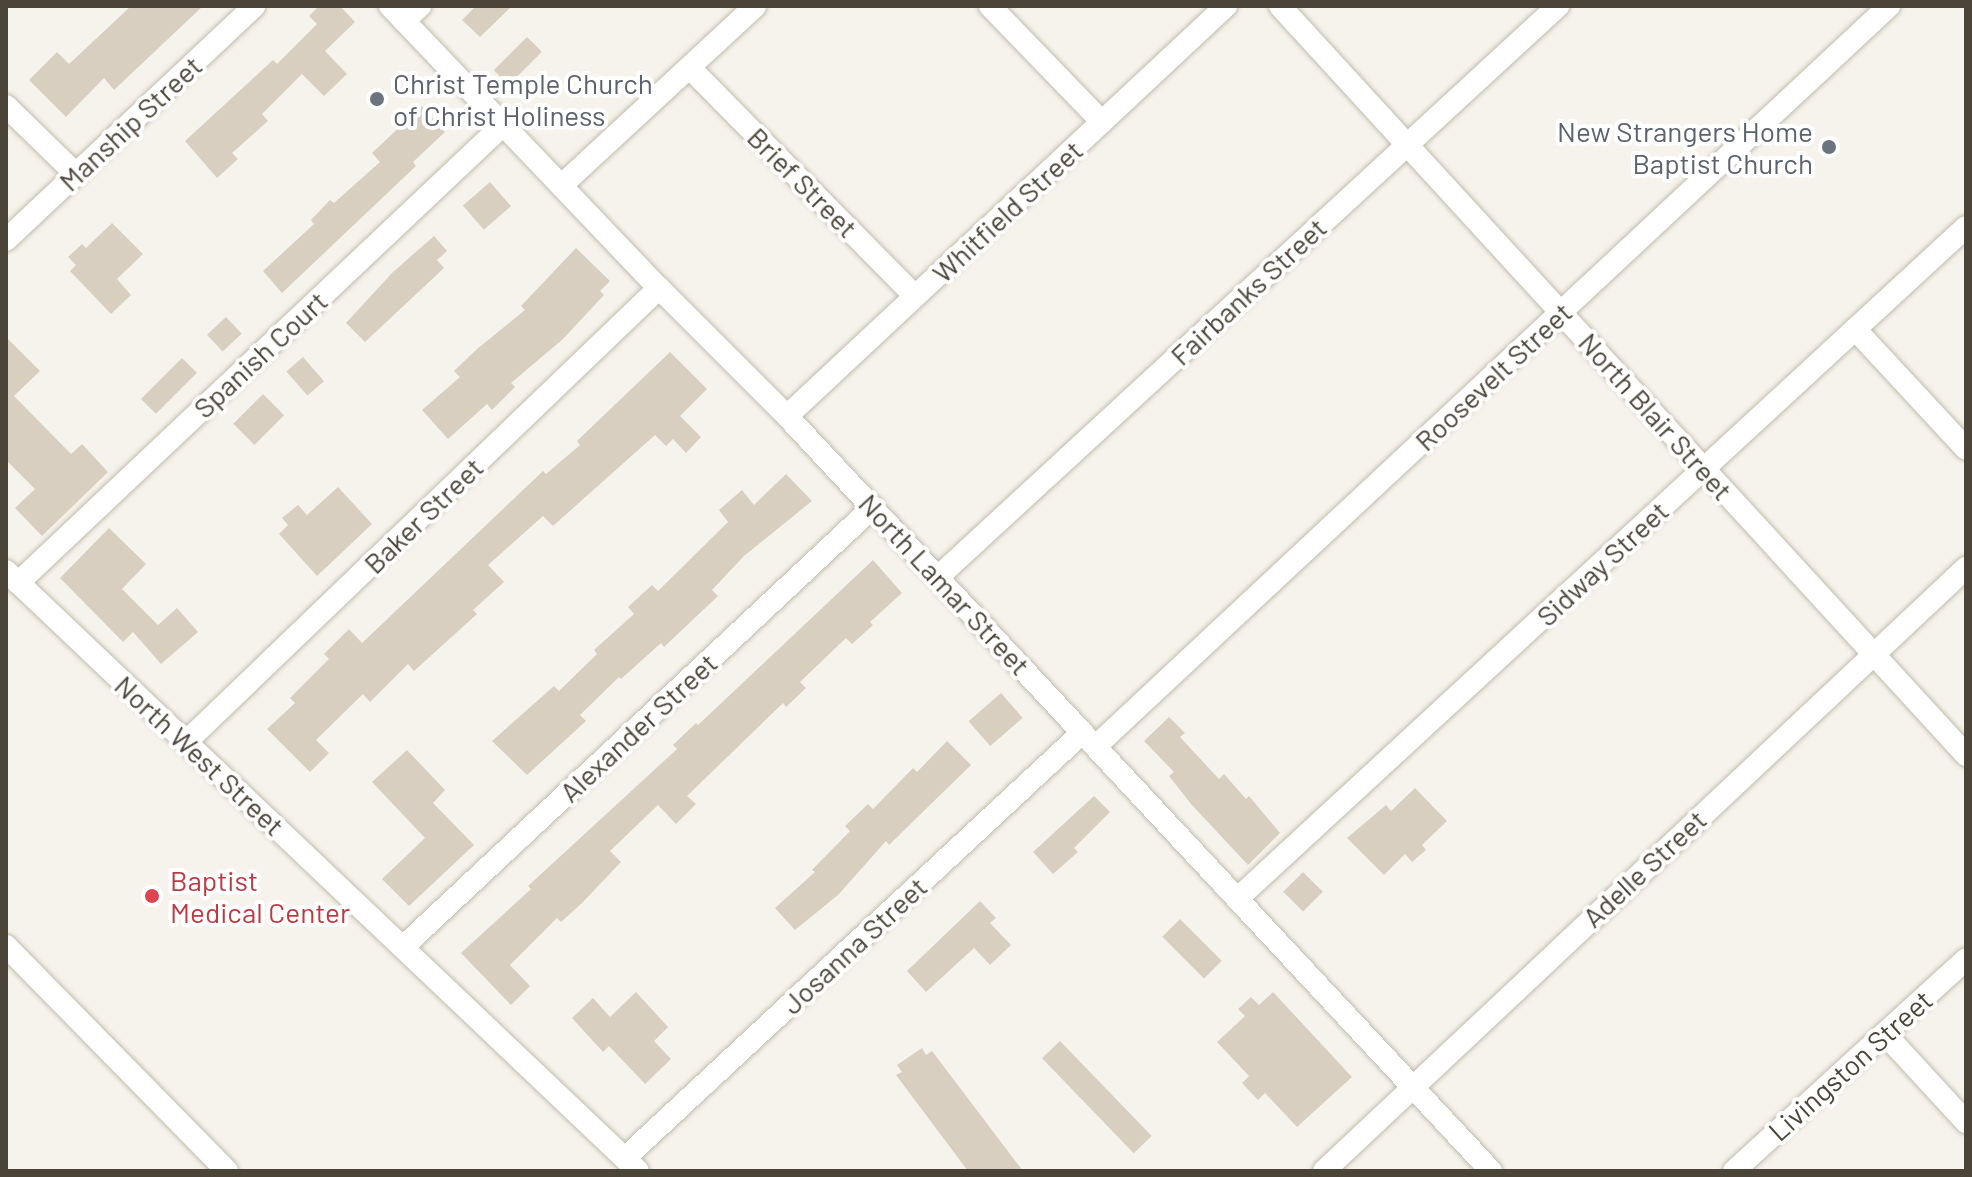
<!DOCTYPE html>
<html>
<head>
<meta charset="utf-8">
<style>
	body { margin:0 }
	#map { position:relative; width:1972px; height:1177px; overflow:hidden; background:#f6f3ec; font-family:Barlow,sans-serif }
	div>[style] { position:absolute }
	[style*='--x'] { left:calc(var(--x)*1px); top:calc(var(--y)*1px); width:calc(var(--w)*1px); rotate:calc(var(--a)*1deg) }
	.building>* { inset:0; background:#d8cfc1; transform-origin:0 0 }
	.roads { filter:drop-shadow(0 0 2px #c2bbae) drop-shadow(0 0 2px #c2bbae) }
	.minor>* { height:22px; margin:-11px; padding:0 11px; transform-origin:11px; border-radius:11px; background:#fff }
	.dots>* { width:22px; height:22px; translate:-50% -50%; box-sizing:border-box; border:4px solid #fff; border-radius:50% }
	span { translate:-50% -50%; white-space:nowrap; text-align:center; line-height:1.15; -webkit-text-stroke:8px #fff; paint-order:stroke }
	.worship-label { font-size:28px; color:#5b616d }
	.left { translate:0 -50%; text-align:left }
	.right { translate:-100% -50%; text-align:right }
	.street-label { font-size:28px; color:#4b4439 }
	.health-label { font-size:28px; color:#be3a42 }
	.frame { position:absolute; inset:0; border:8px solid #4b4439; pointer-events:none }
</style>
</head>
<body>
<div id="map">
	<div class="building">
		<i style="clip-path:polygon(131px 6px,203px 6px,114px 90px,104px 78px,66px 117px,29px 80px,57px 52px,69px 64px)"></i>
		<i style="clip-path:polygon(319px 6px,340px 6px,355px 22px,325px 51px,347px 74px,324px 96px,302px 74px,262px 114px,268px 121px,232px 153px,238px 159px,217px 178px,185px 141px,273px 60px,277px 64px,317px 24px,309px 16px)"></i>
		<i style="clip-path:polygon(476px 6px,512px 6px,480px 37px,462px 20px)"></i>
		<i style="left:527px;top:37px;width:21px;height:47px;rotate:45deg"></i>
		<i style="clip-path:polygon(422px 106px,445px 132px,413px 162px,416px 166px,282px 293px,263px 271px,314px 224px,311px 220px,330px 200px,334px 203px,380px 162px,372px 153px)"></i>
		<i style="left:490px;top:182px;width:32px;height:36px;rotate:49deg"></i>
		<i style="clip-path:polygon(112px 223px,143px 254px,117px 279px,131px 295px,111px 314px,70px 271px,76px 265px,68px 257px,82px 244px,86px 248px)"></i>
		<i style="clip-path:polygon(434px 236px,447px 251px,437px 260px,444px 268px,365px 342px,346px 323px,392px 273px)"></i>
		<i style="clip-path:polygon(576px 248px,610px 281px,600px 291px,604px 295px,563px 339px,511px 383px,515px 387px,492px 410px,487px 404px,448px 439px,422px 410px,460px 377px,454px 371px,477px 349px,525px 310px,521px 306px)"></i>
		<i style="left:226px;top:317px;width:23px;height:26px;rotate:47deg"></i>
		<i style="clip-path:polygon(6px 337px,40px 371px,14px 396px,71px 454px,82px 444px,108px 472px,42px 536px,15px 508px,35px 489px,6px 460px)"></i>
		<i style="clip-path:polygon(670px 352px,707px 389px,680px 416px,701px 437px,686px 453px,673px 439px,666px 446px,655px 435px,553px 526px,543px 516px,488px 565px,504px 582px,473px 610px,477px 614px,414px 671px,408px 664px,370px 702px,363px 694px,316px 740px,329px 753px,310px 772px,267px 729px,295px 703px,290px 698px,329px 659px,324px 654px,349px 629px,362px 643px,543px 471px,546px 474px,580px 445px,577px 441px)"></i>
		<i style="left:303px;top:357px;width:32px;height:22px;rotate:49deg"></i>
		<i style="left:182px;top:358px;width:21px;height:58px;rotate:45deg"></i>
		<i style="left:263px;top:394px;width:30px;height:42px;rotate:45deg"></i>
		<i style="clip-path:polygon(786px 474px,812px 501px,744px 556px,712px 590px,718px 596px,664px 647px,661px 643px,621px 679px,619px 677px,580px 715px,586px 721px,527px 775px,492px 741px,554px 686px,559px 691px,597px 654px,594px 650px,634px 614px,628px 607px,652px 585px,658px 591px,728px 522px,719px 510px,742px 490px,754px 505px)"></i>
		<i style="clip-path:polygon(338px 487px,372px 524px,317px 576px,279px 534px,288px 525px,282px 518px,298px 505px,307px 515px)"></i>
		<i style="clip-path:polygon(109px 528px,146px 564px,122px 589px,158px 625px,177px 608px,198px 632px,161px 664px,133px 632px,123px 642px,60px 578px)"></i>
		<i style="clip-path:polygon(873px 560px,902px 593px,870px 622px,873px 625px,852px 644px,846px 638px,800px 682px,806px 688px,786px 707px,783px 703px,687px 796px,696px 804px,676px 824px,658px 805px,610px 851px,621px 862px,582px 903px,561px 922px,557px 918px,510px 965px,530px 986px,511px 1005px,461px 953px,531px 889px,528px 886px,677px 749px,673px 745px,696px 723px,698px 725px)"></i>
		<i style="left:1001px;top:693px;width:33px;height:43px;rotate:49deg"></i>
		<i style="clip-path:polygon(1169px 717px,1185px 733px,1180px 737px,1219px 779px,1224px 774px,1246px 799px,1249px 796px,1280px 833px,1248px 865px,1191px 804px,1169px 776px,1174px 772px,1144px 741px)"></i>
		<i style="clip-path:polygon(947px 741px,971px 765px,889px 845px,886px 841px,838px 895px,795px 930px,775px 908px,815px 872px,812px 870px,850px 831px,845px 826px,868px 804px,873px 809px,913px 768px,917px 772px)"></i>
		<i style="clip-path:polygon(407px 750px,445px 790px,433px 803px,474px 845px,409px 906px,382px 879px,425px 838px,372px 782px)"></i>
		<i style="clip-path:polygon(1415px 788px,1447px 821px,1422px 845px,1426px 850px,1412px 862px,1405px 854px,1384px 875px,1347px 838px,1386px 805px,1391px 811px)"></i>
		<i style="clip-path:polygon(1094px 796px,1110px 812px,1074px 848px,1078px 852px,1053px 874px,1033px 852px)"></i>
		<i style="left:1303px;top:872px;width:28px;height:28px;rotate:45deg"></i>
		<i style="clip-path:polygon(980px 901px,996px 918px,990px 923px,1011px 945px,990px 965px,974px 948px,926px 992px,907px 971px)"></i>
		<i style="left:1180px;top:919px;width:59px;height:25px;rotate:45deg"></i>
		<i style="clip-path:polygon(636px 992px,668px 1027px,654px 1041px,671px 1059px,645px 1084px,609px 1046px,603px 1052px,572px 1018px,593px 998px,610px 1017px)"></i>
		<i style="clip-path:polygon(1273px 992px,1352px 1077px,1297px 1127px,1265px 1093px,1258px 1100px,1242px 1083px,1249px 1076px,1217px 1042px,1245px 1016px,1238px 1009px,1251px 997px,1259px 1005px)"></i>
		<i style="left:1060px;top:1041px;width:132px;height:25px;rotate:46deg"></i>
		<i style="clip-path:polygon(922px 1048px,926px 1055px,932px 1051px,1023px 1171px,968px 1171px,896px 1075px,902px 1072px,897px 1065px)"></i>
	</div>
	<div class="roads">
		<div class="minor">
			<i style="--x:390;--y:6;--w:390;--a:46.4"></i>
			<i style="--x:659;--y:288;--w:181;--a:45"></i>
			<i style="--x:787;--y:416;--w:1032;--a:47"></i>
			<i style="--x:990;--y:6;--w:161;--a:46"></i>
			<i style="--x:1280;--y:6;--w:1016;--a:47.51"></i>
			<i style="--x:404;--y:21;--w:22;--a:-43"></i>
			<i style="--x:690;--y:68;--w:320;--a:45.4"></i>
			<i style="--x:6;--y:106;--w:98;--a:44.2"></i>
			<i style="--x:562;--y:185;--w:263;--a:-42.8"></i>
			<i style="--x:6;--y:240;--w:341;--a:-43.3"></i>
			<i style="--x:1855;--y:329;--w:163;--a:47.2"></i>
			<i style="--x:787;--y:416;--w:601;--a:-43.04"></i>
			<i style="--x:6;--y:571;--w:871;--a:43.51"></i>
			<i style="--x:938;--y:577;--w:843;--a:-42.64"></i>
			<i style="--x:18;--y:583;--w:667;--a:-43.36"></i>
			<i style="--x:186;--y:742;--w:656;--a:-43.83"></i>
			<i style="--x:1096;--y:746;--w:1085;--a:-43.02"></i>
			<i style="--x:1237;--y:899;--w:991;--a:-42.67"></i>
			<i style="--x:6;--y:946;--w:315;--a:45.5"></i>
			<i style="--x:403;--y:947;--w:644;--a:-43.11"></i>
			<i style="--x:1885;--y:1034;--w:120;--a:47.4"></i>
			<i style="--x:625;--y:1158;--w:625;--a:-42.93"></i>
			<i style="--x:1324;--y:1171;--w:881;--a:-43.21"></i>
			<i style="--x:1734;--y:1171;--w:314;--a:-42.4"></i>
		</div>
	</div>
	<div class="dots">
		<i style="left:377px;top:99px;background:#6b7280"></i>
		<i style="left:1829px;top:147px;background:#6b7280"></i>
		<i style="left:152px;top:896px;background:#e0444e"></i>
	</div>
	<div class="worship-label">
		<span class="left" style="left:393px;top:99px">Christ Temple Church<br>of Christ Holiness</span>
		<span class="right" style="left:1813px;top:147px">New Strangers Home<br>Baptist Church</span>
	</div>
	<div class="street-label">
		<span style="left:130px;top:123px;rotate:-43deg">Manship Street</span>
		<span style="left:803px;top:182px;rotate:45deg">Brief Street</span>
		<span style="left:1007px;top:211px;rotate:-43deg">Whitfield Street</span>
		<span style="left:1248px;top:291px;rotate:-43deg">Fairbanks Street</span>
		<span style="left:260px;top:354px;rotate:-43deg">Spanish Court</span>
		<span style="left:1493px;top:376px;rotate:-43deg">Roosevelt Street</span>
		<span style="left:1656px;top:416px;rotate:48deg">North Blair Street</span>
		<span style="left:423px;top:515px;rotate:-44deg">Baker Street</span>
		<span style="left:1602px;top:563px;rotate:-43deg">Sidway Street</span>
		<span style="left:945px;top:584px;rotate:47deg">North Lamar Street</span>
		<span style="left:638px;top:727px;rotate:-43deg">Alexander Street</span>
		<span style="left:200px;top:755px;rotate:43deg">North West Street</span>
		<span style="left:1644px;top:868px;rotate:-43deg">Adelle Street</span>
		<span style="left:854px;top:945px;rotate:-43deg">Josanna Street</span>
		<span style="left:1850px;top:1065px;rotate:-42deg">Livingston Street</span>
	</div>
	<div class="health-label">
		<span class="left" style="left:170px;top:896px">Baptist<br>Medical Center</span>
	</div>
	<div class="frame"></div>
</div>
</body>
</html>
